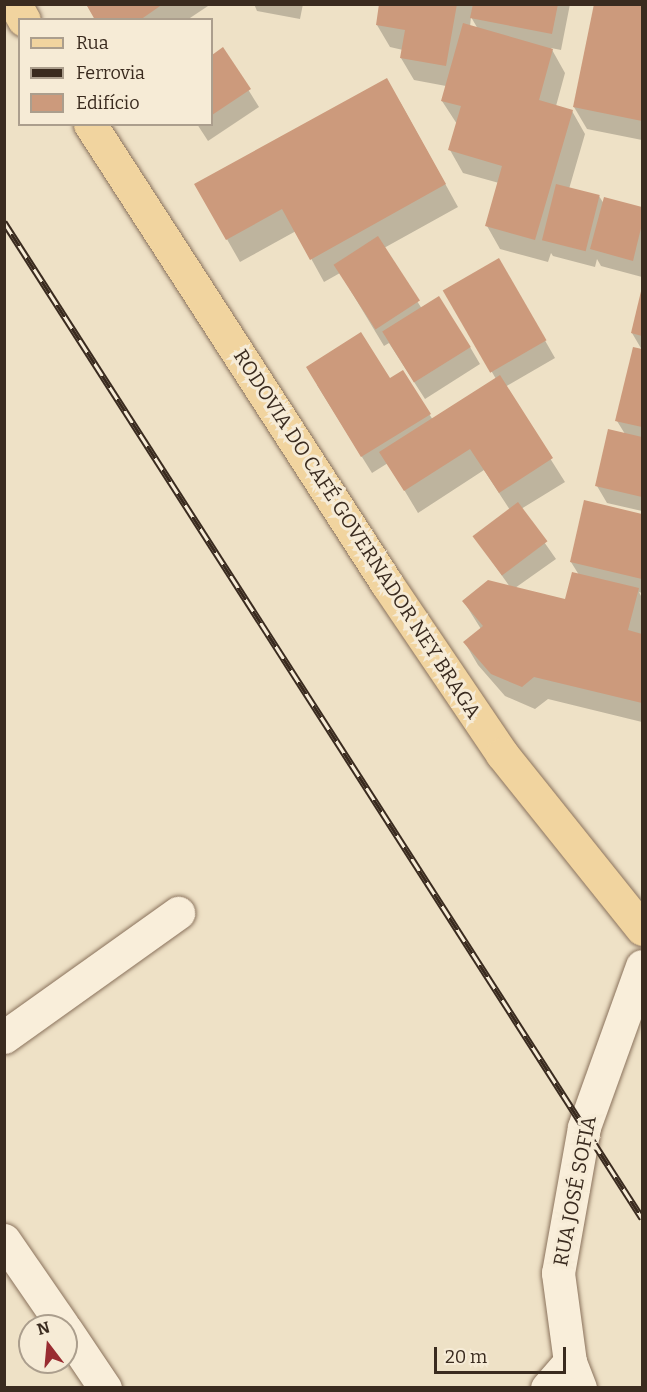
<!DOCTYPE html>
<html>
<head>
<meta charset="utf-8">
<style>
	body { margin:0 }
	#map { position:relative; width:647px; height:1392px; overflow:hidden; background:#eee1c6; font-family:Bitter,serif }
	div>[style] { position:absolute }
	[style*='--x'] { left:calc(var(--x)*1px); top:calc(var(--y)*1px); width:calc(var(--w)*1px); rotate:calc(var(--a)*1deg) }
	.shadow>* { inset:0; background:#0003 }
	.building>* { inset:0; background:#cc9a7c; transform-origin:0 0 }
	.roads { filter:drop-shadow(0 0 2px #8a725c) drop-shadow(0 0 2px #8a725c) }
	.minor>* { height:33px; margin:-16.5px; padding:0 16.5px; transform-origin:16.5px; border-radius:16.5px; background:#f9eeda }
	.major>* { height:33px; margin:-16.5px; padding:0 16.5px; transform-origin:16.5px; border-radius:16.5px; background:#f1d49f }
	.rail>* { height:7px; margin-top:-3.5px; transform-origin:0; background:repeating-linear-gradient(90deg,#f6ebd6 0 14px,#3a2b1f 0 28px); box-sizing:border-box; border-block:2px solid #3a2b1f }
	span { translate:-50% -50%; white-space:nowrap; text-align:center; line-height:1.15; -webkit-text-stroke:6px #f6ebd6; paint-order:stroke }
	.street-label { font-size:20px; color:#3a2b1f }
	.frame { position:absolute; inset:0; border:6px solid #3a2b1f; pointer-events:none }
	.legend { position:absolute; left:18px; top:18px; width:195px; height:108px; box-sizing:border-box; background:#f6ebd6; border:2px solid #ab9e8d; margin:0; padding:8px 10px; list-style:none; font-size:18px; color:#3a2b1f }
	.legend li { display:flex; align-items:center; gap:12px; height:30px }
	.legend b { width:30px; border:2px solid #ab9e8d }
	.north { position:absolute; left:18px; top:1314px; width:60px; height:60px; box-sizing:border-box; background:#f6ebd6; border:2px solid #ab9e8d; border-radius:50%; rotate:344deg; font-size:16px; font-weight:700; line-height:24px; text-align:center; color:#3a2b1f }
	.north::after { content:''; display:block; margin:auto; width:21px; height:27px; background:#992c31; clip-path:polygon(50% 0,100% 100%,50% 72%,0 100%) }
	.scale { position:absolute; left:434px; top:1347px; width:132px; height:27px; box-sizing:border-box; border:3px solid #3a2b1f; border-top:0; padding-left:8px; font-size:18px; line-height:21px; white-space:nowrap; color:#3a2b1f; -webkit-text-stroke:4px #f6ebd6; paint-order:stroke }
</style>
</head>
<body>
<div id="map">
	<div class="shadow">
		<i style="clip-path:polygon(86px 4px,211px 4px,187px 20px,96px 20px)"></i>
		<i style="clip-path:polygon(254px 4px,303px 4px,300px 19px,257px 11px)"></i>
		<i style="clip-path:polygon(evenodd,381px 4px,570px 4px,561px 50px,551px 48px,565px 73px,556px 106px,572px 111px,585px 134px,569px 189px,599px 196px,604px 204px,605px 199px,642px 209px,642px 277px,601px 266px,597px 259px,595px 267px,553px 256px,551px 253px,548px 262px,500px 249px,487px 226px,499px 183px,463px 173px,450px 150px,457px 124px,442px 101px,446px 86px,414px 80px,401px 58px,403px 50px,390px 47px,377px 25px,381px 4px,471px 17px,478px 29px,470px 27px,471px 17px)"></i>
		<i style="clip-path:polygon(596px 4px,642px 4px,642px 140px,587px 129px,574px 107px)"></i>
		<i style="clip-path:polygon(223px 49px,259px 107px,208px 141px,197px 124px,212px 124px,212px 56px)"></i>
		<i style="clip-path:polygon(400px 102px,458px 207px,384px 248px,422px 309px,470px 347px,480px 364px,425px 399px,389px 343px,384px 346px,340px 273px,324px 282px,296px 231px,240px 262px,196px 185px)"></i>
		<i style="clip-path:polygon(499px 260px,555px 358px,505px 387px,565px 482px,521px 509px,556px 559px,515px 588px,566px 601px,579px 575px,571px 562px,585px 502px,642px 515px,642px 593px,639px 592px,642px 598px,642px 722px,548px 699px,535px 709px,505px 696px,478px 665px,465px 643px,481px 629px,464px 602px,510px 587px,474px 536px,510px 510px,484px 470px,418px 513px,388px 463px,372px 473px,317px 385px,389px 380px,402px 372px,433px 420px,496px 379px,445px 291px)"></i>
		<i style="clip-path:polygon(642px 290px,642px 511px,607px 503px,597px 486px,625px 434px,617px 421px,634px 348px,642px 350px,632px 333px)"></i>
	</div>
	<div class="building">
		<i style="clip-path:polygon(86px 4px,163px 4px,140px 20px,95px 20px)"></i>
		<i style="clip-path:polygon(379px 4px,457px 4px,446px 66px,400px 58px,405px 30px,376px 25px)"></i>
		<i style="clip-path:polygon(473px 4px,558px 4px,552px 34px,470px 18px)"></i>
		<i style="clip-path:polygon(594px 4px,642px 4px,642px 121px,573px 107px)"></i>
		<i style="clip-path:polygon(463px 23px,553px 49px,539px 100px,573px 110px,535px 240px,485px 226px,502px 166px,448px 150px,461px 106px,441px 101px)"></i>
		<i style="clip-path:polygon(223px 47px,251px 89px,212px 115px,212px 55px)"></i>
		<i style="clip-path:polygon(387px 78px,446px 184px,310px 260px,282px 209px,226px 240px,194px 184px)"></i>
		<i style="left:556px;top:184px;width:45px;height:58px;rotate:14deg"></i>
		<i style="clip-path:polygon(604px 197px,642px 207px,642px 224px,633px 261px,590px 249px)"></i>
		<i style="left:378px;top:236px;width:77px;height:53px;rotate:57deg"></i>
		<i style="left:499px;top:258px;width:95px;height:65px;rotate:60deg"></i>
		<i style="clip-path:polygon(642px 287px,642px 336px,631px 333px)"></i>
		<i style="left:439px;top:296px;width:60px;height:67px;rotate:58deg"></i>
		<i style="clip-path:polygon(361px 332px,390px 378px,403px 370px,431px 414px,361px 457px,306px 367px)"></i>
		<i style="clip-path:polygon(633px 347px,642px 349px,642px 427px,615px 421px)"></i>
		<i style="clip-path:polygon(500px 375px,553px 458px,499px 493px,470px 449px,404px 491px,379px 452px)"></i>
		<i style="clip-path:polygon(608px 429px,642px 437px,642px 497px,595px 486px)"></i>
		<i style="clip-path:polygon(584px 500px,642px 514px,642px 579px,570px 562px)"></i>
		<i style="left:518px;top:502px;width:49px;height:57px;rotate:53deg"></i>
		<i style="clip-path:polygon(572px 572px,639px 588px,628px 630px,642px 634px,642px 703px,534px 677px,522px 687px,491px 674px,463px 642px,483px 626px,462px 601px,488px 580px,565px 599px)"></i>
	</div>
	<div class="roads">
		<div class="minor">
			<i style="--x:4;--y:1037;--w:214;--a:-35.5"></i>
			<i style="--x:4;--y:1240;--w:104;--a:55.5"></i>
			<i style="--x:66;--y:1330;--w:70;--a:56.1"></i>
			<i style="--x:547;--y:1388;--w:35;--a:-49"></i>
			<i style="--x:580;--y:1388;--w:28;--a:-111"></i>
			<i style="--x:570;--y:1362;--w:90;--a:-97.7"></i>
			<i style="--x:558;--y:1273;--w:148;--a:-79.9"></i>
			<i style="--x:584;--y:1127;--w:171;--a:-70.2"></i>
		</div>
		<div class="major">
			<i style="--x:15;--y:4;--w:18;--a:61"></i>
			<i style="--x:90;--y:124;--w:548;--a:57.15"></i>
			<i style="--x:387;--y:584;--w:205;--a:55.9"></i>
			<i style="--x:502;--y:754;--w:224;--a:51.3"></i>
		</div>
	</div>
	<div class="rail">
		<i style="--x:4;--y:222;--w:1183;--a:57.36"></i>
	</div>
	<div class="street-label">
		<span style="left:357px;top:534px;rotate:57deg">RODOVIA DO CAFÉ GOVERNADOR NEY BRAGA</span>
		<span style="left:575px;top:1191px;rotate:-79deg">RUA JOSÉ SOFIA</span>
	</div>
	<div class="frame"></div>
	<ul class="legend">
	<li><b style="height:8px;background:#f1d49f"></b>Rua</li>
	<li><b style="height:8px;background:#3a2b1f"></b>Ferrovia</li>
	<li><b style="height:16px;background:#cc9a7c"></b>Edifício</li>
	</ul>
	<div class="north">N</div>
	<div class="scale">20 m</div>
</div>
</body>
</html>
